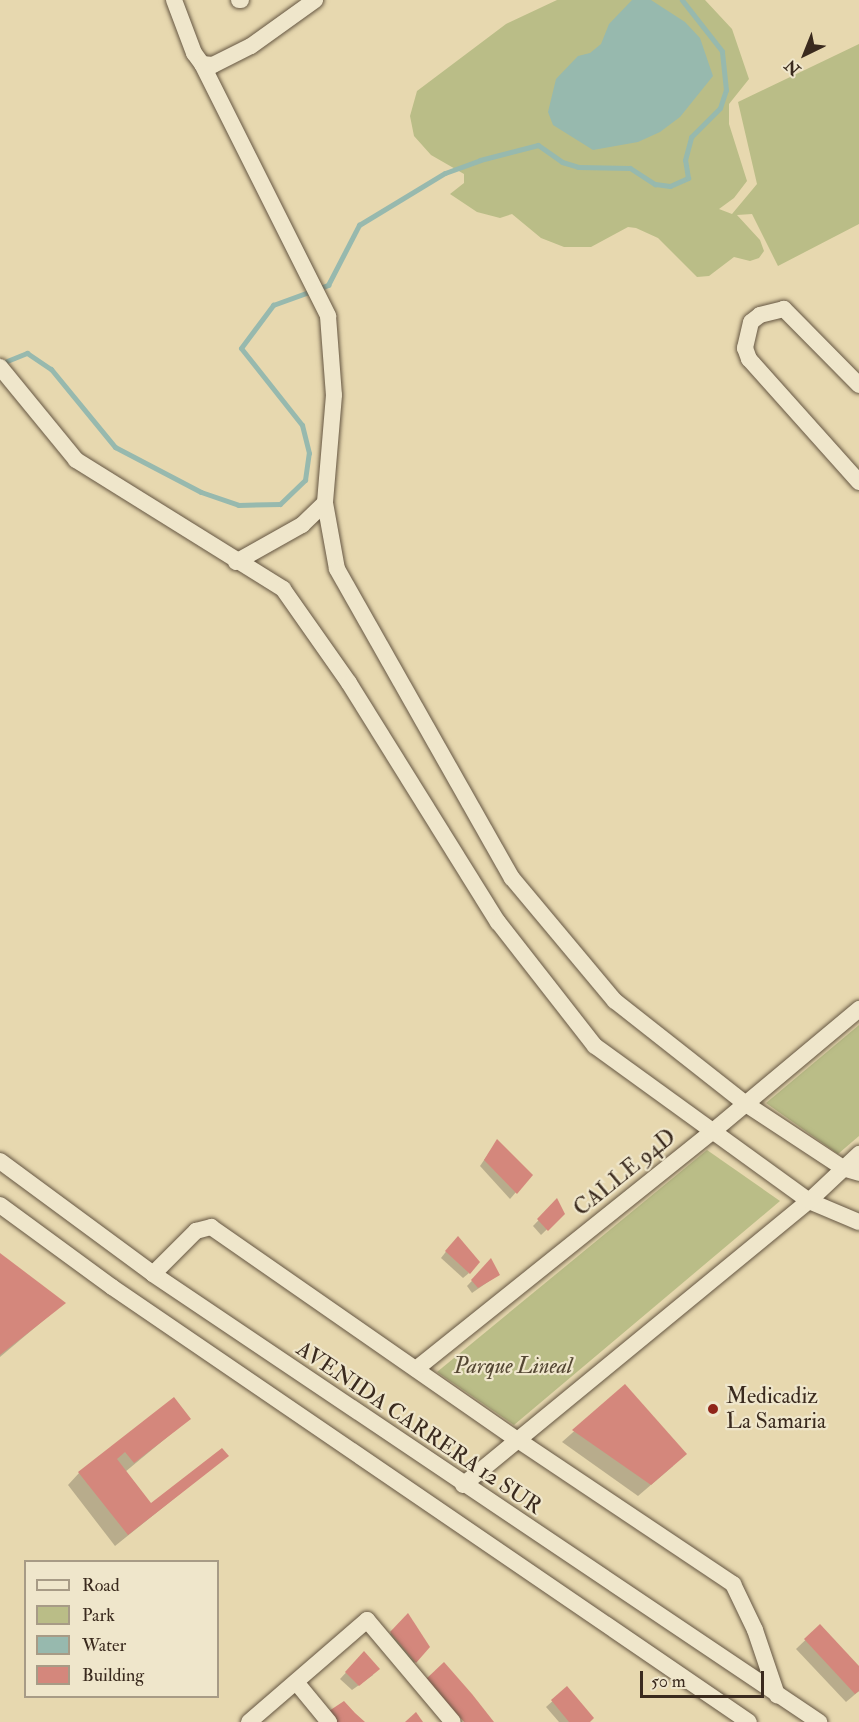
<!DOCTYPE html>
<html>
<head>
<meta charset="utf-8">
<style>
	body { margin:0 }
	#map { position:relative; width:859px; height:1722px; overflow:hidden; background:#e7d8af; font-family:"IM FELL Double Pica",serif }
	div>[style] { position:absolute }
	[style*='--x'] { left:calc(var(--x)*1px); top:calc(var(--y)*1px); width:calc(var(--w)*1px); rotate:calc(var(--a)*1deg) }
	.green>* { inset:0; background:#babd87 }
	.water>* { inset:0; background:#97b9ae }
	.shadow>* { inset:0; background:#0003 }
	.stream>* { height:5px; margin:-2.5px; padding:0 2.5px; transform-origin:2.5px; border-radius:2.5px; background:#97b9ae }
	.building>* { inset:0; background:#d4877c }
	.roads { filter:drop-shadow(0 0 2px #655642) drop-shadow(0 0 2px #655642) }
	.minor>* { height:16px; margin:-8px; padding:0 8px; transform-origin:8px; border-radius:8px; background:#efe6cb }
	.dots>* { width:16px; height:16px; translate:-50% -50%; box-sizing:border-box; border:3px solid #efe6cb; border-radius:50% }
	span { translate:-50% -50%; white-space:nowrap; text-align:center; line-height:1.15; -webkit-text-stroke:4.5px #efe6cb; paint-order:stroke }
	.street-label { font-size:22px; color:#3a2a1e }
	.park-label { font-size:22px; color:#544733; font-style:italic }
	.poi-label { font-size:22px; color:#3a2a1e }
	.left { translate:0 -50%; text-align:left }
	.legend { position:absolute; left:24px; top:1560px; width:195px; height:138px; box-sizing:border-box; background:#efe6cb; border:2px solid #a79b86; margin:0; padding:8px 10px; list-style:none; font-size:18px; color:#3a2a1e }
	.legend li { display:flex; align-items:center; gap:12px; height:30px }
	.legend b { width:30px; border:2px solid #a79b86 }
	.north { position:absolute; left:775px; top:24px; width:60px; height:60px; -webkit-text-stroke:4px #efe6cb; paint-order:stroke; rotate:223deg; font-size:16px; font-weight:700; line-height:24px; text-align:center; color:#3a2a1e }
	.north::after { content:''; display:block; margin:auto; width:21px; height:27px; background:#3a2a1e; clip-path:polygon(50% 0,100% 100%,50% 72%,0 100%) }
	.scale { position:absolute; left:640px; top:1671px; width:124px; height:27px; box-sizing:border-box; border:3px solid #3a2a1e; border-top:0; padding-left:8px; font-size:18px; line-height:21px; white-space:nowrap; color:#3a2a1e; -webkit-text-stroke:4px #efe6cb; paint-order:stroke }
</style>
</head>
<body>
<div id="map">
	<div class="green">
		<i style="clip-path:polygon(557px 0,705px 0,732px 29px,749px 79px,729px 104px,729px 124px,747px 181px,734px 198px,719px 209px,732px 214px,757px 184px,738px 102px,859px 44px,859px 224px,778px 266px,752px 214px,737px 215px,760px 240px,764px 251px,759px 258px,750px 261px,734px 257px,709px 276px,697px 277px,658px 238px,636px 228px,628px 227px,591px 247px,564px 247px,541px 238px,512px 214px,500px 218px,477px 212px,450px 194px,464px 183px,464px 174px,431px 155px,414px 136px,410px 116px,417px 91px,506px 24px)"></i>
		<i style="clip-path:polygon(859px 1025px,859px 1136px,838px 1154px,766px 1103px)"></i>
		<i style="clip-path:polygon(707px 1150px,780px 1201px,514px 1425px,437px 1372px)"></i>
	</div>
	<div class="water">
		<i style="clip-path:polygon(632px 0,651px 0,685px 22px,700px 38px,713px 76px,680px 117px,660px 132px,638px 142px,593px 150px,553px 125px,548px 112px,556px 79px,578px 56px,590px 53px,601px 44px,609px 24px)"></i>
	</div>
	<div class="shadow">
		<i style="clip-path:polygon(497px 1141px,531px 1175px,510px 1199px,480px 1166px)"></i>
		<i style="clip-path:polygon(557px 1201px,563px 1214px,541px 1235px,533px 1226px)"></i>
		<i style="clip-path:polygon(452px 1244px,469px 1273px,463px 1278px,441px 1258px)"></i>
		<i style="clip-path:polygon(0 1255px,64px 1303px,0 1357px)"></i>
		<i style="clip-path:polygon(491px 1261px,498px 1275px,472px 1293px,467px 1286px)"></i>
		<i style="clip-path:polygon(625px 1386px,673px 1466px,638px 1496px,562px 1442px)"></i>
		<i style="clip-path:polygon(189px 1419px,125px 1472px,151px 1505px,227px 1456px,115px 1546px,68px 1485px,79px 1473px)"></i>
		<i style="clip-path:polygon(408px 1616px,415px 1662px,410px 1667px,385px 1639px)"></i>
		<i style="clip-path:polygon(820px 1626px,859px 1668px,859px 1691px,846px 1702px,796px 1649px)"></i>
		<i style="clip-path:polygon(364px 1653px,373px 1675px,352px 1690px,340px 1679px)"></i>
		<i style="clip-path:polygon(567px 1688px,588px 1722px,559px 1722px,546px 1707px)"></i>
	</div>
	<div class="stream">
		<i style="--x:7;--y:361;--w:22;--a:-22"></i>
		<i style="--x:27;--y:353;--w:29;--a:34"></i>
		<i style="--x:51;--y:369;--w:101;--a:50.6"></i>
		<i style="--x:115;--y:447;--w:97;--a:27.6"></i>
		<i style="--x:201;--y:492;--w:39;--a:19"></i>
		<i style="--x:238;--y:505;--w:42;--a:-1.4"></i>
		<i style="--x:280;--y:504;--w:35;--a:-44"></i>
		<i style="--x:305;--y:480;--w:27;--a:-82"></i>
		<i style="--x:309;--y:453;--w:29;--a:-104"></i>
		<i style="--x:302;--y:425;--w:98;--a:-128.4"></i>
		<i style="--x:241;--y:348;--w:54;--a:-53.3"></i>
		<i style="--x:273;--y:305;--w:59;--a:-20"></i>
		<i style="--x:328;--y:285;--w:68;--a:-62.7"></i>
		<i style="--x:359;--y:225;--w:100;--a:-31.2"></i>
		<i style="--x:445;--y:173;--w:37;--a:-20"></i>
		<i style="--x:480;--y:160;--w:60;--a:-14.5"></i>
		<i style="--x:538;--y:145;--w:29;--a:35"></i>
		<i style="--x:562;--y:162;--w:17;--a:17"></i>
		<i style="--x:578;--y:167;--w:52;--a:1.1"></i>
		<i style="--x:630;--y:168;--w:30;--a:33"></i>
		<i style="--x:655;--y:184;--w:15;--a:8"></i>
		<i style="--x:670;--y:186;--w:20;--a:-24"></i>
		<i style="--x:688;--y:178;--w:18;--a:-99"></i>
		<i style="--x:685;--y:160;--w:24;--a:-75"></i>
		<i style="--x:691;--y:137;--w:41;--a:-45"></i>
		<i style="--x:720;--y:108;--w:19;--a:-72"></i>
		<i style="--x:726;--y:90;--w:39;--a:-96"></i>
		<i style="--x:722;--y:51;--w:65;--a:-128.1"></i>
	</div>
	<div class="building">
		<i style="clip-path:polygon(497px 1139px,533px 1175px,517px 1194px,484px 1160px)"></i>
		<i style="clip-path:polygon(557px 1198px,565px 1214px,548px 1231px,537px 1219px)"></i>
		<i style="clip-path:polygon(458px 1236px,480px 1262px,470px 1274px,445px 1251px)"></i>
		<i style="clip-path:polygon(0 1253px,66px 1303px,0 1355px)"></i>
		<i style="clip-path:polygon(491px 1258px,500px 1275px,478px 1288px,471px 1280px)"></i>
		<i style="clip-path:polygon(625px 1384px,687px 1454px,651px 1485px,572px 1430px)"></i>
		<i style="clip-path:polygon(174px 1397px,191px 1419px,134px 1463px,125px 1452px,117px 1459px,151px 1503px,222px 1448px,229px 1456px,128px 1535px,78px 1472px)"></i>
		<i style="clip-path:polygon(408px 1613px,430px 1647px,416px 1663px,390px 1632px)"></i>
		<i style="clip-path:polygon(820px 1624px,859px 1666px,859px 1691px,855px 1694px,804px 1639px)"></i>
		<i style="clip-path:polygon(364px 1651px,380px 1669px,359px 1686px,345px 1672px)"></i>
		<i style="clip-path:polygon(444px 1662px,472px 1694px,494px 1722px,464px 1722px,426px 1679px)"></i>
		<i style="clip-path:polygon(567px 1686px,594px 1718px,590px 1722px,569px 1722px,551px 1700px)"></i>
		<i style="clip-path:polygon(344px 1701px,355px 1713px,365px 1722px,334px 1722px,326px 1713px)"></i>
		<i style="clip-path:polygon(416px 1712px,423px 1722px,405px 1722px)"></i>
	</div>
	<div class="roads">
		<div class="minor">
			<i style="--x:174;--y:0;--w:57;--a:69.3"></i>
			<i style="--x:194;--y:53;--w:14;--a:54"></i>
			<i style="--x:202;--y:64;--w:11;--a:5"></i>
			<i style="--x:213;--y:65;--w:42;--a:-26.6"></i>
			<i style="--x:251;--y:46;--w:79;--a:-35.7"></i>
			<i style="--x:239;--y:0;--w:2;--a:0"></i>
			<i style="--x:202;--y:64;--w:282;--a:63.4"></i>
			<i style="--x:328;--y:316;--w:79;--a:85.7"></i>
			<i style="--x:334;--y:395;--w:108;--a:94.8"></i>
			<i style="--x:325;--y:503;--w:67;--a:79.7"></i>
			<i style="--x:337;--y:569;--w:355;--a:60.5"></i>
			<i style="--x:512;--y:878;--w:160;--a:50.1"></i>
			<i style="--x:615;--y:1001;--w:167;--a:38.2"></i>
			<i style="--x:746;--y:1104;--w:116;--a:33.4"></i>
			<i style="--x:843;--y:1168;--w:17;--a:17"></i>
			<i style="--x:0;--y:367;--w:120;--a:50.7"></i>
			<i style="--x:76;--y:460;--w:244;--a:31.9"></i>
			<i style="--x:283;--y:589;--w:115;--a:54.9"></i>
			<i style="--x:349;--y:683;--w:282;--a:58.1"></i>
			<i style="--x:498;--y:922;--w:157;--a:52"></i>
			<i style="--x:595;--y:1046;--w:264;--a:35.9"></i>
			<i style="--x:809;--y:1201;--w:54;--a:22.8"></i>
			<i style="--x:859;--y:385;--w:107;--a:-134.6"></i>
			<i style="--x:784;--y:309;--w:25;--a:166"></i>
			<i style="--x:760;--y:315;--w:11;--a:142"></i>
			<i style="--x:751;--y:322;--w:27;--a:103"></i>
			<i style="--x:745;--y:348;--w:12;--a:70"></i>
			<i style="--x:749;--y:359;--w:165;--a:48.2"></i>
			<i style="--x:236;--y:562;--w:76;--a:-29.3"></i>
			<i style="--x:302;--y:525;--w:32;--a:-44"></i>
			<i style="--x:0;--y:1161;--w:190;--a:36.4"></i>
			<i style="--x:153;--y:1274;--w:803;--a:33.93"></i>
			<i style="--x:0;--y:1205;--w:139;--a:36.2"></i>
			<i style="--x:112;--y:1287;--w:771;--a:34.33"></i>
			<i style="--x:153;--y:1274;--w:61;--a:-45"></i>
			<i style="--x:196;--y:1231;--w:16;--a:-15"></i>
			<i style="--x:211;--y:1227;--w:374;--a:34.8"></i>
			<i style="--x:518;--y:1440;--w:259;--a:33.8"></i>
			<i style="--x:733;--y:1584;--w:51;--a:64.4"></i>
			<i style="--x:755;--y:1630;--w:69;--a:71.3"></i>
			<i style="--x:416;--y:1369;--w:379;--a:-38.7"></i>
			<i style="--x:712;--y:1132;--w:192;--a:-39.9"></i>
			<i style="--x:463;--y:1485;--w:448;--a:-39.4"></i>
			<i style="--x:809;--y:1201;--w:69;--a:-43.2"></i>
			<i style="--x:296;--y:1682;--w:52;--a:50.5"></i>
			<i style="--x:249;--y:1722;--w:156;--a:-40.8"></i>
			<i style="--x:367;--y:1620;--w:133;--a:49.9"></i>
		</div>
	</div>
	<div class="dots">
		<i style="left:713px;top:1409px;background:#8f2418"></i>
	</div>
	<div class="street-label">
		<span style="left:625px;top:1173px;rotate:-39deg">CALLE 94D</span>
		<span style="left:419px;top:1428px;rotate:34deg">AVENIDA CARRERA 12 SUR</span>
	</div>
	<div class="park-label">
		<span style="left:513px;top:1367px">Parque Lineal</span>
	</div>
	<div class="poi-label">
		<span class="left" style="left:726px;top:1409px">Medicadiz<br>La Samaria</span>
	</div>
	<ul class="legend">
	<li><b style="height:8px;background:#efe6cb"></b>Road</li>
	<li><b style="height:16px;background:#babd87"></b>Park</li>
	<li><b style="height:16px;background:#97b9ae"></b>Water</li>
	<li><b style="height:16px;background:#d4877c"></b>Building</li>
	</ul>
	<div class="north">N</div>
	<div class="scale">50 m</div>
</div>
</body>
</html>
